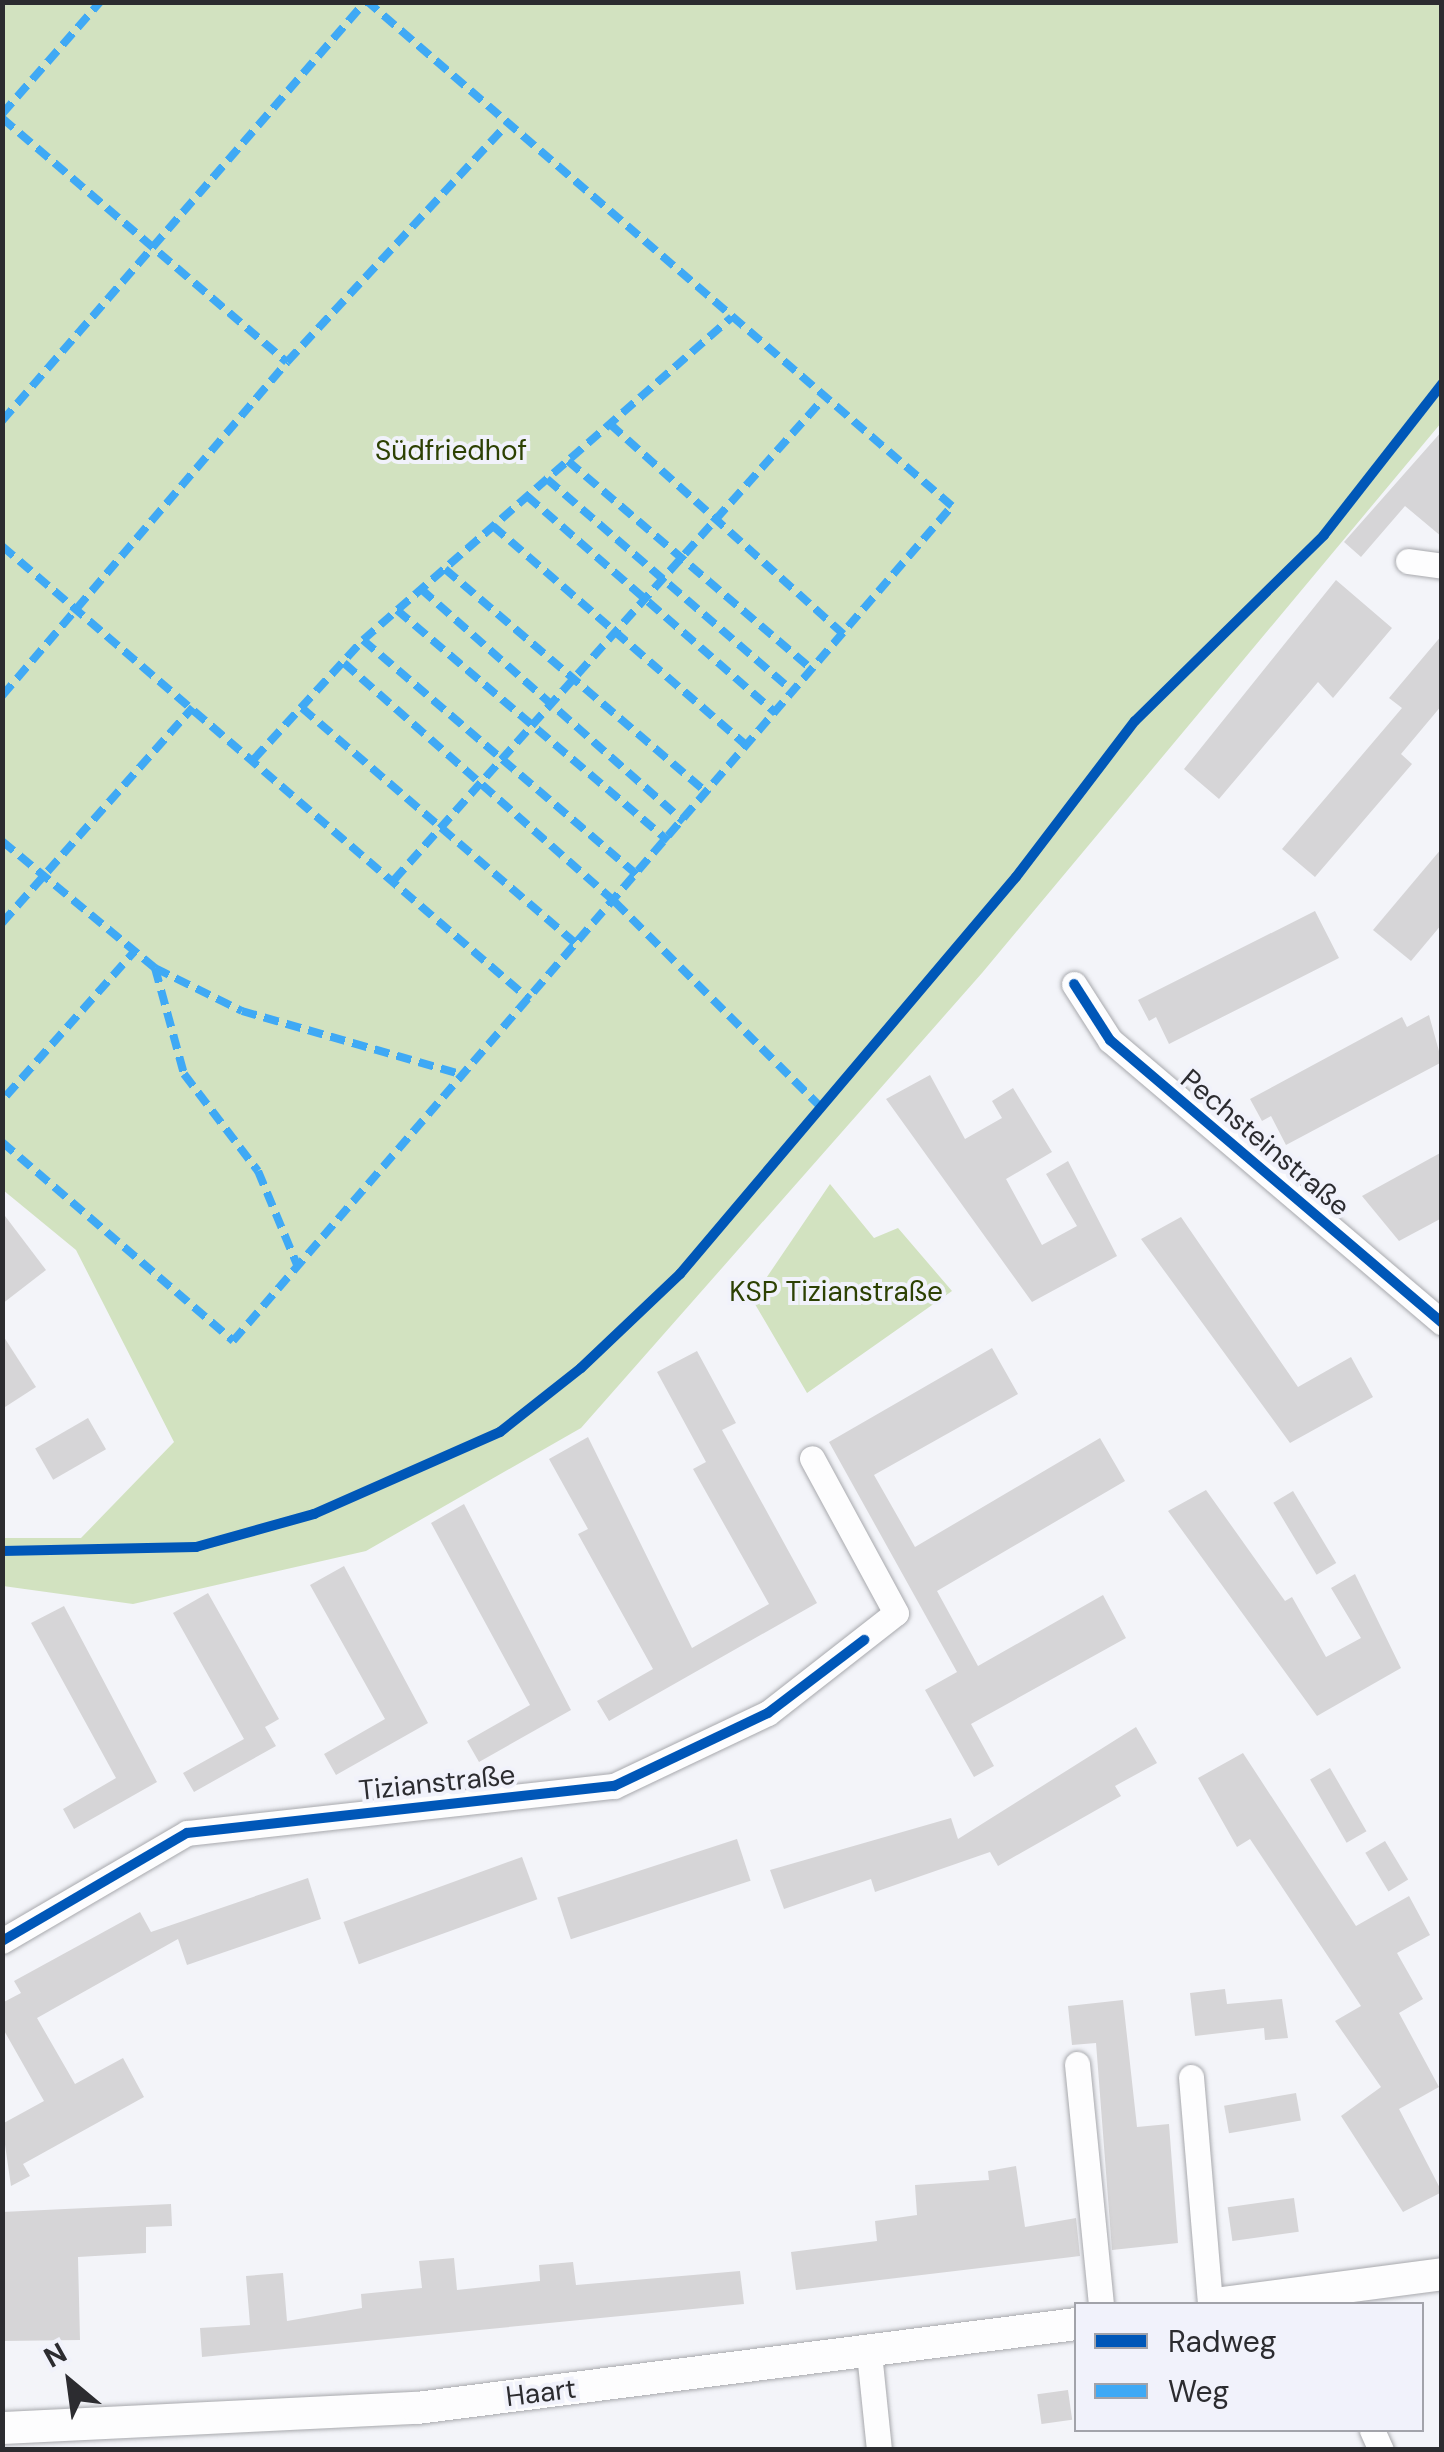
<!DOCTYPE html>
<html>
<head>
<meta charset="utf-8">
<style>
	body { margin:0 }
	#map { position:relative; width:1444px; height:2452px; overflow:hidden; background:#f3f4f9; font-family:"DM Sans",sans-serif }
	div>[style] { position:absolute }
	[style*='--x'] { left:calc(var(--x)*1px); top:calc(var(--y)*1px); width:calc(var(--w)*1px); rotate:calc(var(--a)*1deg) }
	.green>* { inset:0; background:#d2e2c0 }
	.building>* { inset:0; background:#d6d5d7; transform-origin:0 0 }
	.roads { filter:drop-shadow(0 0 2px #a8a9ad) drop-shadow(0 0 2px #a8a9ad) }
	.minor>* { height:25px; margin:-12.5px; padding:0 12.5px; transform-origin:12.5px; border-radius:12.5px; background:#fdfdfe }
	.major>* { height:32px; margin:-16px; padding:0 16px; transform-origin:16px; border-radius:16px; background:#fdfdfe }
	.quiet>* { height:8px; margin-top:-4px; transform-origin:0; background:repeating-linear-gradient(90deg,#3fa9f5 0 15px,transparent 0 23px) }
	.cycleway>* { height:10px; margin:-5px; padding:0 5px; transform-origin:5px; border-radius:5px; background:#0057b8 }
	span { translate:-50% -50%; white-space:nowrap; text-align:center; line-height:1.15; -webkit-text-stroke:8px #f1f2fb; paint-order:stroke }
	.park-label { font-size:28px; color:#2d4103 }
	.street-label { font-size:28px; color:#2c2c30 }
	.frame { position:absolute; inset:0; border:5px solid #2c2c30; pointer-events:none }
	.legend { position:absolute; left:1074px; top:2302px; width:350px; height:130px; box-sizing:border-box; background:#f1f2fb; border:2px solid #a2a3aa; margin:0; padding:12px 18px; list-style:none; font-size:30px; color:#2c2c30 }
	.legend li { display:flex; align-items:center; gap:20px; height:50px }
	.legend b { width:50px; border:2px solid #a2a3aa }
	.north { position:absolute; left:20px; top:2332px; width:100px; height:100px; -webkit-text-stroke:8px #f1f2fb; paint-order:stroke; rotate:331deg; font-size:28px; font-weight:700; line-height:40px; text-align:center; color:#2c2c30 }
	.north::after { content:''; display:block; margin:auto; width:35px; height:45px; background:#2c2c30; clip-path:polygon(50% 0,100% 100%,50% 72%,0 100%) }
</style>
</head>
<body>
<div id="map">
	<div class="green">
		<i style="clip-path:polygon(3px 2px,1441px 3px,1441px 423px,982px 973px,581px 1428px,366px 1551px,133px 1604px,3px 1586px,3px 1538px,81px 1538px,174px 1442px,76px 1250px,3px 1190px)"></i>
		<i style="clip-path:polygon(830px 1184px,874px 1238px,898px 1228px,952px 1291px,807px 1393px,752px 1299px)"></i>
	</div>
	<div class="building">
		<i style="clip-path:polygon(1442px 431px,1442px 537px,1405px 506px,1361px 557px,1344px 542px)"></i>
		<i style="clip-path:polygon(1336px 580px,1392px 628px,1333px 698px,1318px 682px,1219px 799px,1184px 769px)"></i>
		<i style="clip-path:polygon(1442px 635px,1442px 705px,1401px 754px,1412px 764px,1315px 877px,1282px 849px,1402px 708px,1389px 698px)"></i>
		<i style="clip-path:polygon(1442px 848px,1442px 924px,1411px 961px,1373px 930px)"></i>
		<i style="clip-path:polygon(1315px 911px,1339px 958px,1169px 1044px,1156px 1017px,1149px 1021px,1138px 1000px)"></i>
		<i style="clip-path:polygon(1429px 1015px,1442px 1062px,1286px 1145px,1271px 1116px,1262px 1121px,1250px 1099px,1402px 1017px,1407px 1027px)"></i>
		<i style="clip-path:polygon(930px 1075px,965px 1139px,1002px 1118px,992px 1101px,1013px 1088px,1052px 1152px,1006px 1179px,1042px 1245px,1077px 1226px,1046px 1174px,1068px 1161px,1117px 1256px,1032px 1302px,886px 1099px)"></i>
		<i style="clip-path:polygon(1442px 1152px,1442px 1218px,1399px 1241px,1362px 1196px)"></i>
		<i style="clip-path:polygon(2px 1212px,46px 1270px,2px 1304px)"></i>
		<i style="clip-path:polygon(1181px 1217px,1298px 1387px,1351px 1357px,1373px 1397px,1290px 1443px,1141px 1239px)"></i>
		<i style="clip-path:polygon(2px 1334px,36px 1387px,2px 1409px)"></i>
		<i style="clip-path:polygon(992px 1348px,1018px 1394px,874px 1475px,915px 1547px,1100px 1438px,1125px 1481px,937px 1591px,978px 1666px,1103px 1595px,1126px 1638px,971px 1724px,994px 1766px,974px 1777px,925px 1690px,957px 1672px,829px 1442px)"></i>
		<i style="clip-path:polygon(697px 1351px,736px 1423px,722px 1430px,817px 1603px,609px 1721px,597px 1701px,653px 1669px,578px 1534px,588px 1529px,549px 1459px,588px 1437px,692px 1648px,769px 1604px,693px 1469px,706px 1462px,657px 1372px)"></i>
		<i style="left:88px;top:1418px;width:36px;height:61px;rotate:60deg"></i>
		<i style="clip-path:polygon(1206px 1490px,1285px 1601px,1292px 1597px,1326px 1657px,1361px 1638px,1331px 1588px,1355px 1574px,1401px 1668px,1317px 1716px,1168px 1511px)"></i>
		<i style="left:1293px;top:1491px;width:84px;height:23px;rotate:59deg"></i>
		<i style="clip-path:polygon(464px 1504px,571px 1710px,479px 1762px,467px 1741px,530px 1705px,431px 1523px)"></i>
		<i style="clip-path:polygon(344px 1566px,428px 1723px,336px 1775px,324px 1754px,385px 1719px,310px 1585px)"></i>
		<i style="clip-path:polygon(208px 1593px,279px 1719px,265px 1727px,276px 1746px,194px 1792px,183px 1773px,244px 1739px,173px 1613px)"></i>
		<i style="clip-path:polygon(64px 1606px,157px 1782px,74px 1829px,63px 1809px,116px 1778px,31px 1623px)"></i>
		<i style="clip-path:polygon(1136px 1727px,1157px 1763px,1115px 1786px,1121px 1796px,998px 1866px,990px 1852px,875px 1892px,871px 1879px,784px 1909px,770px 1870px,951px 1818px,958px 1839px)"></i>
		<i style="clip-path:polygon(1243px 1753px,1356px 1926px,1409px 1896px,1430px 1935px,1397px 1953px,1423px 1999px,1399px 2013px,1439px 2087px,1399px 2109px,1442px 2192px,1403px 2212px,1341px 2116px,1381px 2087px,1335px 2021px,1361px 2006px,1250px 1839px,1237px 1847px,1198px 1778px)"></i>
		<i style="left:1330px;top:1768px;width:73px;height:23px;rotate:60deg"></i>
		<i style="left:737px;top:1839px;width:44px;height:189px;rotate:72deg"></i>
		<i style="left:1385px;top:1841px;width:45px;height:23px;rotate:59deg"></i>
		<i style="left:522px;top:1857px;width:45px;height:190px;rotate:70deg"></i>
		<i style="clip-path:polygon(308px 1878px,321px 1919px,187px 1965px,178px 1939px,37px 2018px,75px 2084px,123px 2058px,144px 2097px,23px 2164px,30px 2176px,11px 2186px,2px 2124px,44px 2101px,2px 2027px,2px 2003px,21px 1993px,14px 1981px,140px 1912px,151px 1932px)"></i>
		<i style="clip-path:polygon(1225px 1989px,1227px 2004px,1282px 1999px,1288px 2038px,1265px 2040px,1264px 2028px,1195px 2036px,1190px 1993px)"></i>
		<i style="clip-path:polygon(1123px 2000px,1137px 2127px,1169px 2124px,1178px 2243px,1112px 2250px,1096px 2043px,1072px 2045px,1068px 2006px)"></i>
		<i style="left:1296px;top:2093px;width:28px;height:73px;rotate:80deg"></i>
		<i style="clip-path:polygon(1016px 2166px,1025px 2227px,1076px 2218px,1080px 2256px,796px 2290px,791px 2252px,877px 2241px,875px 2221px,917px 2215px,915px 2185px,989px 2180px,988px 2171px)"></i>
		<i style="left:1294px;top:2198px;width:34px;height:67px;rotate:82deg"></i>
		<i style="clip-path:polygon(171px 2204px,172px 2226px,146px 2227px,146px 2253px,78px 2257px,80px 2340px,2px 2341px,2px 2212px)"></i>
		<i style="clip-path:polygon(454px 2258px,457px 2290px,540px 2281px,539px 2265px,573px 2262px,576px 2285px,740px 2271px,744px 2304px,202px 2357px,200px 2328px,250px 2325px,246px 2276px,283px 2273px,287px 2321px,362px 2308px,361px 2294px,422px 2288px,419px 2261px)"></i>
		<i style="left:1068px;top:2390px;width:30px;height:31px;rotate:82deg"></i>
	</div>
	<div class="roads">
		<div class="minor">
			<i style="--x:1408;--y:561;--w:34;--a:8"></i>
			<i style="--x:1074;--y:984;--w:67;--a:57.3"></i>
			<i style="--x:1110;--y:1040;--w:436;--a:40.4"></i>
			<i style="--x:2;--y:1941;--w:214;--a:-30.3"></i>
			<i style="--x:187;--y:1833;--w:430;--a:-6.3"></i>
			<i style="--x:614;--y:1786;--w:170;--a:-25.4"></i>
			<i style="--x:768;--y:1713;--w:162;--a:-38"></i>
			<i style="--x:896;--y:1613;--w:176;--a:-118.5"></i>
			<i style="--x:1077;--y:2064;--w:241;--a:84.3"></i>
			<i style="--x:1191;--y:2077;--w:228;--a:85.2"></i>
			<i style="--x:869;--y:2353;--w:98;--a:84.1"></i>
			<i style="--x:1372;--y:2430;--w:22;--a:66"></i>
		</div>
		<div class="major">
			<i style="--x:1215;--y:2304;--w:229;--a:-7.5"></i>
			<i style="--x:2;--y:2428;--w:415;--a:-2.8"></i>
			<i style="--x:417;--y:2408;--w:664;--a:-7.26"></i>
		</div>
	</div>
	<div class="quiet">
		<i style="--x:2;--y:114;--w:149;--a:-48.8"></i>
		<i style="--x:2;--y:118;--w:375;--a:40.6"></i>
		<i style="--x:2;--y:421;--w:554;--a:-49.1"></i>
		<i style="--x:610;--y:424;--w:314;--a:42"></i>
		<i style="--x:568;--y:461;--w:322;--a:40.5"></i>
		<i style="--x:547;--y:479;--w:326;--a:40.8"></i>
		<i style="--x:527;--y:496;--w:330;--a:41.1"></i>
		<i style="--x:493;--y:526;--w:337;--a:40.9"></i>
		<i style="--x:2;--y:546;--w:696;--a:40.69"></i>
		<i style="--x:445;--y:569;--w:346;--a:40.5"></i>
		<i style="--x:421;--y:589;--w:351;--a:41.5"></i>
		<i style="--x:397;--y:610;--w:356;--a:40.4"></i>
		<i style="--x:363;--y:640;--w:362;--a:40.6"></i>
		<i style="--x:344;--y:663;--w:361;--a:41.4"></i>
		<i style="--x:615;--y:902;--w:292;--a:44.9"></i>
		<i style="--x:2;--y:696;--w:439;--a:-49.5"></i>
		<i style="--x:287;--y:362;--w:326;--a:-47.2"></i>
		<i style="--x:302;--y:708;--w:364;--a:40.7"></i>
		<i style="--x:254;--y:759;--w:161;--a:-47.5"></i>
		<i style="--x:363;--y:640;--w:490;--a:-41.2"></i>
		<i style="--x:2;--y:841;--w:199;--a:39.7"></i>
		<i style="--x:155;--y:968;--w:97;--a:26.3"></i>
		<i style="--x:242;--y:1011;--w:231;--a:16.1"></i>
		<i style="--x:394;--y:880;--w:647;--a:-48.26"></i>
		<i style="--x:2;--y:923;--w:288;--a:-48.5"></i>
		<i style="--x:155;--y:968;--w:110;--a:74.7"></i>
		<i style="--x:184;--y:1074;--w:122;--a:52.7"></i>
		<i style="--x:258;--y:1171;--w:104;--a:67.4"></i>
		<i style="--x:6;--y:1096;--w:193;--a:-48.4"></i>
		<i style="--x:2;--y:1142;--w:305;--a:40.7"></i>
		<i style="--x:233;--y:1341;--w:1102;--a:-49.27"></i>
		<i style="--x:952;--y:506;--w:771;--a:-139.21"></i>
	</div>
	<div class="cycleway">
		<i style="--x:1074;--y:984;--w:67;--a:57.3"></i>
		<i style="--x:1110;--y:1040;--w:436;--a:40.4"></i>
		<i style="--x:2;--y:1551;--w:194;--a:-1.2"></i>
		<i style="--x:196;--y:1547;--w:123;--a:-15.6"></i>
		<i style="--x:314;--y:1514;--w:203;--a:-23.8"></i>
		<i style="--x:500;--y:1432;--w:103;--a:-38.3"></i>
		<i style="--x:581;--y:1368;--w:137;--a:-43.5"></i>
		<i style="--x:680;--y:1274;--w:520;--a:-49.76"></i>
		<i style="--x:1016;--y:877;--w:196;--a:-52.7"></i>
		<i style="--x:1135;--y:721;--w:265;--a:-44.5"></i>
		<i style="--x:1324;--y:535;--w:192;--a:-52"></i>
		<i style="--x:2;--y:1941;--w:214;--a:-30.3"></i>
		<i style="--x:187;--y:1833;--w:430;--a:-6.3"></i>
		<i style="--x:614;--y:1786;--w:170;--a:-25.4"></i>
		<i style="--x:768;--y:1713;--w:121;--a:-37.2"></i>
	</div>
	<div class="park-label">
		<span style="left:451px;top:451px">Südfriedhof</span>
		<span style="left:836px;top:1292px">KSP Tizianstraße</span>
	</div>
	<div class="street-label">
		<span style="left:1265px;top:1143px;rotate:40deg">Pechsteinstraße</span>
		<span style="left:437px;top:1783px;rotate:-6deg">Tizianstraße</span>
		<span style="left:541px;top:2393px;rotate:-7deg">Haart</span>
	</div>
	<div class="frame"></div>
	<ul class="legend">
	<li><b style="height:12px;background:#0057b8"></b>Radweg</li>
	<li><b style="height:12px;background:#3fa9f5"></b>Weg</li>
	</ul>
	<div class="north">N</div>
</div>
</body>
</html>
